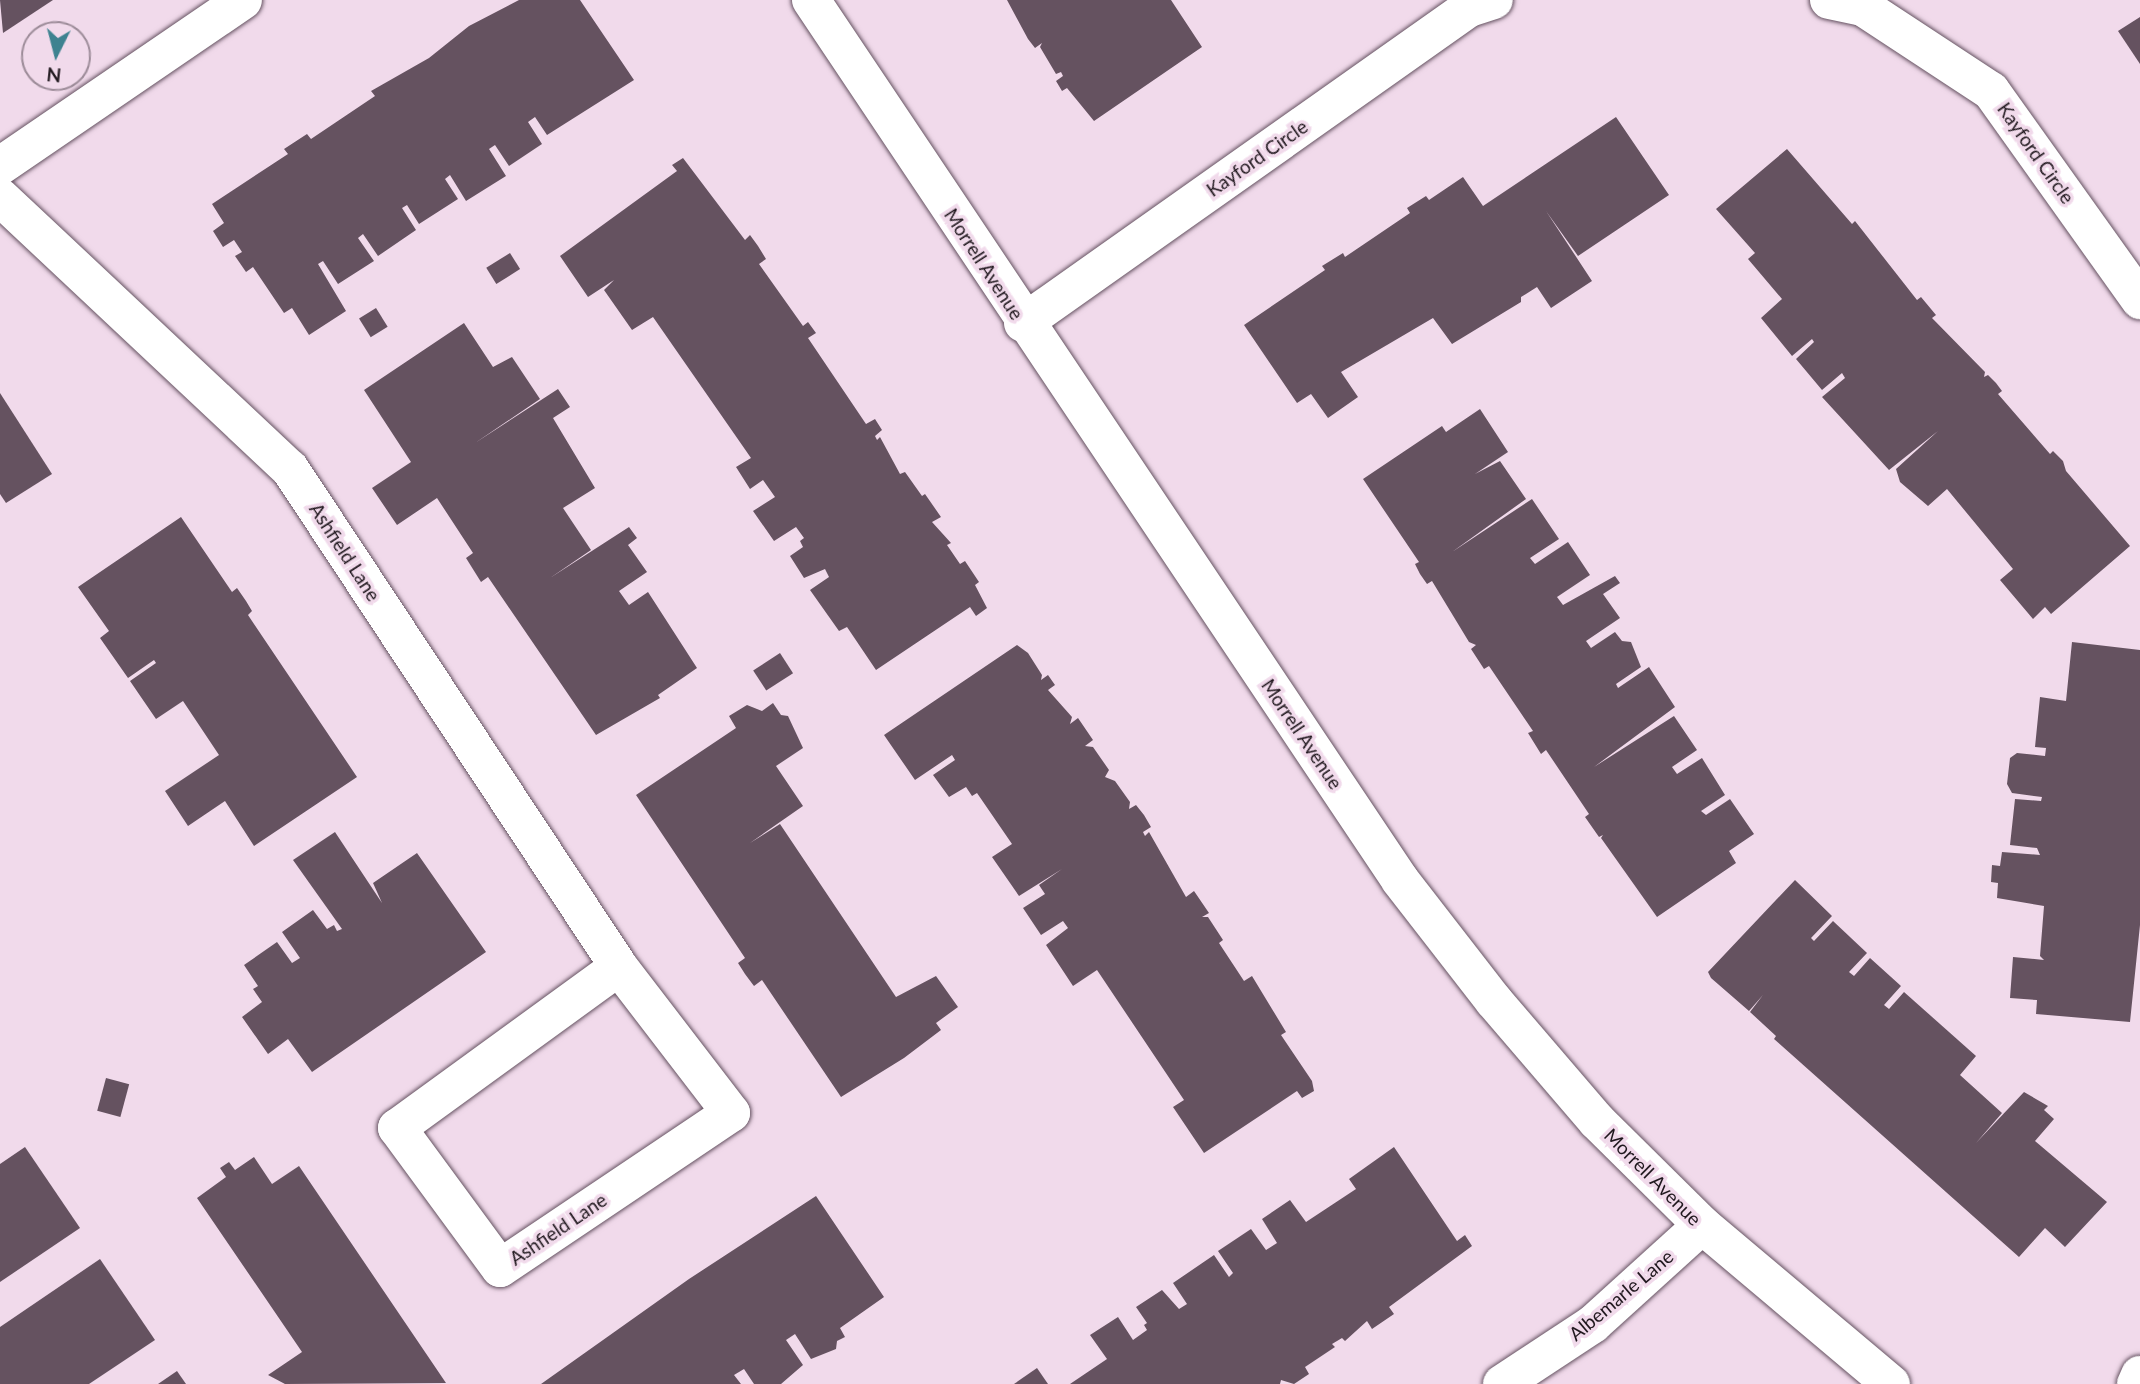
<!DOCTYPE html>
<html>
<head>
<meta charset="utf-8">
<style>
	body { margin:0 }
	#map { position:relative; width:2140px; height:1384px; overflow:hidden; background:#f1daeb; font-family:Lato,sans-serif }
	div>[style] { position:absolute }
	[style*='--x'] { left:calc(var(--x)*1px); top:calc(var(--y)*1px); width:calc(var(--w)*1px); rotate:calc(var(--a)*1deg) }
	.building>* { inset:0; background:#655260; transform-origin:0 0 }
	.roads { filter:drop-shadow(0 0 2px #655261) drop-shadow(0 0 2px #655261) }
	.minor>* { height:38px; margin:-19px; padding:0 19px; transform-origin:19px; border-radius:19px; background:#fff }
	span { translate:-50% -50%; white-space:nowrap; text-align:center; line-height:1.15; -webkit-text-stroke:7px #f1daeb; paint-order:stroke }
	.street-label { font-size:19px; color:#20181e }
	.north { position:absolute; left:21px; top:21px; width:70px; height:70px; box-sizing:border-box; background:#f1daeb; border:2px solid #9d8c99; border-radius:50%; rotate:186deg; font-size:19px; font-weight:700; line-height:28px; text-align:center; color:#20181e }
	.north::after { content:''; display:block; margin:auto; width:24px; height:32px; background:#3e8290; clip-path:polygon(50% 0,100% 100%,50% 72%,0 100%) }
</style>
</head>
<body>
<div id="map">
	<div class="building">
		<i style="clip-path:polygon(0 0,53px 0,3px 33px)"></i>
		<i style="clip-path:polygon(519px 0,580px 0,634px 80px,547px 135px,535px 117px,528px 122px,542px 144px,509px 166px,495px 145px,489px 149px,506px 176px,466px 201px,450px 175px,445px 179px,458px 199px,419px 224px,407px 205px,402px 208px,416px 230px,378px 256px,363px 234px,358px 238px,374px 261px,338px 284px,323px 261px,318px 264px,346px 311px,309px 335px,292px 308px,284px 313px,253px 267px,246px 272px,235px 256px,242px 252px,234px 240px,223px 247px,213px 231px,224px 223px,212px 204px,288px 154px,284px 149px,307px 134px,311px 139px,375px 96px,371px 91px,429px 58px,469px 26px)"></i>
		<i style="clip-path:polygon(1007px 0,1171px 0,1202px 47px,1094px 121px,1067px 88px,1062px 91px,1056px 81px,1063px 76px,1061px 72px,1056px 74px,1040px 47px,1042px 43px,1035px 48px,1028px 39px)"></i>
		<i style="clip-path:polygon(2140px 17px,2140px 64px,2118px 31px)"></i>
		<i style="clip-path:polygon(1616px 117px,1669px 195px,1578px 256px,1546px 211px,1592px 281px,1551px 308px,1537px 287px,1521px 297px,1521px 302px,1452px 344px,1433px 318px,1341px 372px,1358px 397px,1328px 418px,1311px 394px,1297px 403px,1244px 325px,1325px 270px,1322px 266px,1343px 253px,1345px 257px,1410px 213px,1407px 208px,1426px 196px,1429px 200px,1463px 177px,1483px 206px)"></i>
		<i style="clip-path:polygon(1787px 149px,1852px 224px,1855px 221px,1917px 300px,1921px 297px,1936px 315px,1932px 318px,1985px 372px,1984px 377px,1988px 375px,1996px 383px,2002px 391px,1998px 394px,2050px 454px,2053px 451px,2063px 461px,2066px 471px,2130px 546px,2051px 614px,2045px 607px,2033px 619px,2000px 580px,2013px 569px,1947px 489px,1928px 506px,1900px 482px,1896px 469px,1938px 431px,1889px 470px,1822px 397px,1845px 378px,1842px 373px,1822px 390px,1796px 359px,1814px 342px,1812px 339px,1792px 356px,1761px 318px,1782px 299px,1748px 259px,1755px 253px,1716px 209px)"></i>
		<i style="clip-path:polygon(683px 158px,745px 240px,750px 235px,758px 246px,766px 259px,759px 264px,803px 326px,808px 322px,816px 333px,808px 338px,866px 424px,875px 419px,882px 430px,875px 436px,877px 440px,880px 437px,900px 474px,905px 472px,922px 496px,925px 494px,941px 517px,932px 522px,951px 543px,947px 545px,960px 564px,965px 561px,979px 582px,975px 585px,987px 608px,976px 616px,970px 607px,876px 670px,847px 627px,839px 631px,810px 590px,829px 577px,825px 569px,804px 578px,790px 556px,803px 547px,800px 541px,804px 538px,796px 527px,774px 541px,753px 511px,775px 497px,763px 480px,750px 489px,736px 467px,751px 458px,653px 317px,632px 330px,604px 290px,614px 280px,588px 297px,560px 256px,677px 171px,672px 165px)"></i>
		<i style="left:510px;top:253px;width:19px;height:28px;rotate:58deg"></i>
		<i style="left:376px;top:308px;width:22px;height:20px;rotate:58deg"></i>
		<i style="clip-path:polygon(464px 323px,493px 367px,512px 357px,540px 399px,475px 443px,558px 389px,570px 407px,553px 418px,595px 488px,563px 508px,591px 550px,550px 578px,629px 527px,637px 538px,628px 545px,647px 572px,619px 591px,629px 605px,648px 592px,697px 668px,658px 695px,660px 698px,596px 735px,488px 577px,481px 582px,466px 558px,473px 553px,437px 498px,397px 525px,372px 488px,411px 462px,364px 390px)"></i>
		<i style="clip-path:polygon(0 393px,52px 474px,6px 503px,0 494px)"></i>
		<i style="clip-path:polygon(1480px 409px,1508px 452px,1475px 474px,1500px 461px,1526px 499px,1452px 552px,1532px 499px,1559px 539px,1530px 558px,1535px 564px,1568px 542px,1590px 575px,1557px 597px,1563px 605px,1615px 576px,1620px 583px,1603px 594px,1620px 618px,1586px 641px,1591px 648px,1615px 632px,1622px 641px,1631px 642px,1641px 667px,1616px 684px,1618px 688px,1649px 667px,1675px 707px,1594px 767px,1674px 716px,1697px 750px,1672px 767px,1677px 774px,1702px 758px,1725px 795px,1701px 811px,1706px 815px,1730px 799px,1754px 834px,1729px 851px,1736px 863px,1657px 917px,1601px 838px,1603px 835px,1599px 837px,1585px 817px,1589px 814px,1546px 750px,1541px 754px,1528px 733px,1533px 731px,1489px 666px,1484px 669px,1471px 649px,1476px 645px,1469px 642px,1432px 581px,1427px 584px,1420px 574px,1415px 564px,1419px 562px,1363px 479px,1442px 426px,1446px 432px)"></i>
		<i style="clip-path:polygon(181px 517px,232px 592px,237px 588px,246px 601px,252px 611px,248px 615px,357px 777px,254px 846px,225px 801px,188px 826px,165px 791px,219px 755px,183px 701px,156px 719px,130px 681px,156px 663px,154px 660px,128px 678px,100px 638px,109px 631px,78px 587px)"></i>
		<i style="clip-path:polygon(2072px 642px,2140px 650px,2140px 925px,2130px 1022px,2036px 1014px,2037px 1000px,2010px 998px,2013px 957px,2044px 960px,2040px 956px,2044px 906px,1997px 898px,1998px 883px,1991px 882px,1992px 865px,2000px 866px,2002px 852px,2040px 855px,2037px 848px,2010px 845px,2015px 799px,2041px 801px,2042px 797px,2012px 793px,2007px 784px,2010px 758px,2017px 753px,2045px 756px,2046px 748px,2035px 747px,2040px 697px,2066px 701px)"></i>
		<i style="clip-path:polygon(1017px 645px,1028px 653px,1042px 675px,1041px 680px,1048px 675px,1055px 685px,1048px 690px,1072px 717px,1070px 724px,1078px 718px,1093px 740px,1085px 746px,1093px 747px,1109px 770px,1105px 777px,1115px 781px,1130px 802px,1129px 809px,1136px 805px,1144px 815px,1151px 827px,1143px 832px,1145px 836px,1149px 832px,1186px 897px,1194px 891px,1209px 913px,1202px 917px,1208px 917px,1223px 940px,1219px 943px,1244px 981px,1252px 976px,1286px 1032px,1281px 1035px,1312px 1081px,1314px 1091px,1302px 1098px,1297px 1091px,1204px 1153px,1173px 1107px,1184px 1100px,1097px 970px,1073px 986px,1046px 945px,1068px 928px,1063px 921px,1041px 935px,1023px 908px,1045px 894px,1039px 885px,1062px 869px,1019px 896px,992px 857px,1012px 844px,977px 793px,972px 796px,966px 787px,949px 797px,933px 775px,955px 760px,952px 755px,915px 780px,884px 735px)"></i>
		<i style="left:780px;top:653px;width:24px;height:32px;rotate:57deg"></i>
		<i style="clip-path:polygon(773px 703px,781px 715px,788px 716px,803px 748px,776px 766px,803px 806px,750px 843px,780px 824px,896px 997px,936px 976px,958px 1007px,936px 1023px,941px 1030px,904px 1058px,841px 1097px,762px 980px,754px 986px,745px 974px,738px 963px,745px 958px,636px 795px,736px 728px,729px 716px,747px 705px,762px 711px)"></i>
		<i style="clip-path:polygon(335px 832px,382px 903px,373px 883px,417px 853px,486px 952px,312px 1072px,288px 1039px,268px 1054px,242px 1017px,262px 1002px,253px 989px,258px 986px,244px 965px,277px 942px,292px 963px,300px 958px,282px 932px,313px 910px,327px 929px,334px 925px,337px 931px,342px 929px,293px 860px)"></i>
		<i style="clip-path:polygon(1795px 880px,1832px 916px,1811px 938px,1814px 941px,1833px 921px,1867px 953px,1849px 972px,1854px 976px,1870px 958px,1901px 986px,1884px 1005px,1889px 1009px,1904px 992px,1976px 1056px,1960px 1075px,2002px 1113px,1976px 1143px,2024px 1092px,2048px 1106px,2044px 1110px,2054px 1119px,2035px 1141px,2107px 1202px,2065px 1247px,2045px 1228px,2019px 1257px,1774px 1039px,1776px 1036px,1750px 1012px,1763px 995px,1749px 1011px,1711px 978px,1708px 972px)"></i>
		<i style="left:106px;top:1078px;width:24px;height:34px;rotate:15deg"></i>
		<i style="clip-path:polygon(25px 1147px,80px 1228px,0 1282px,0 1164px)"></i>
		<i style="clip-path:polygon(1394px 1147px,1457px 1241px,1465px 1235px,1472px 1246px,1389px 1307px,1394px 1314px,1372px 1329px,1367px 1321px,1345px 1341px,1342px 1338px,1332px 1344px,1335px 1347px,1305px 1367px,1309px 1374px,1294px 1384px,1281px 1380px,1280px 1384px,1070px 1384px,1107px 1359px,1090px 1335px,1118px 1317px,1133px 1340px,1147px 1330px,1144px 1325px,1147px 1323px,1136px 1307px,1162px 1290px,1179px 1309px,1187px 1304px,1173px 1283px,1214px 1255px,1229px 1277px,1233px 1273px,1218px 1251px,1251px 1229px,1266px 1250px,1277px 1243px,1262px 1219px,1290px 1200px,1306px 1222px,1356px 1189px,1349px 1179px)"></i>
		<i style="clip-path:polygon(254px 1157px,272px 1184px,299px 1166px,446px 1383px,285px 1384px,268px 1375px,302px 1352px,197px 1198px,226px 1177px,220px 1168px,229px 1162px,235px 1170px)"></i>
		<i style="clip-path:polygon(816px 1196px,884px 1297px,840px 1328px,845px 1337px,837px 1341px,836px 1349px,811px 1359px,795px 1334px,786px 1340px,803px 1365px,781px 1384px,754px 1384px,744px 1369px,734px 1375px,741px 1384px,541px 1384px,689px 1279px)"></i>
		<i style="clip-path:polygon(100px 1259px,155px 1340px,89px 1384px,0 1384px,0 1327px)"></i>
		<i style="clip-path:polygon(1037px 1368px,1048px 1384px,1014px 1384px)"></i>
		<i style="clip-path:polygon(177px 1371px,186px 1384px,158px 1384px)"></i>
	</div>
	<div class="roads">
		<div class="minor">
			<i style="--x:811;--y:0;--w:1059;--a:56.2"></i>
			<i style="--x:1400;--y:880;--w:153;--a:52.2"></i>
			<i style="--x:1494;--y:1001;--w:158;--a:49.4"></i>
			<i style="--x:1597;--y:1121;--w:148;--a:44.7"></i>
			<i style="--x:1702;--y:1225;--w:247;--a:40.1"></i>
			<i style="--x:1829;--y:0;--w:35;--a:12"></i>
			<i style="--x:1863;--y:7;--w:153;--a:33.3"></i>
			<i style="--x:1991;--y:91;--w:257;--a:54.5"></i>
			<i style="--x:0;--y:166;--w:294;--a:-34.3"></i>
			<i style="--x:0;--y:197;--w:398;--a:43.2"></i>
			<i style="--x:290;--y:469;--w:597;--a:56.55"></i>
			<i style="--x:619;--y:967;--w:184;--a:52.5"></i>
			<i style="--x:731;--y:1113;--w:278;--a:146.1"></i>
			<i style="--x:500;--y:1268;--w:174;--a:-126.3"></i>
			<i style="--x:397;--y:1128;--w:274;--a:-36"></i>
			<i style="--x:1023;--y:323;--w:546;--a:-35.23"></i>
			<i style="--x:1469;--y:8;--w:26;--a:-18"></i>
			<i style="--x:1502;--y:1384;--w:109;--a:-33.4"></i>
			<i style="--x:1593;--y:1324;--w:147;--a:-42.2"></i>
			<i style="--x:2136;--y:1384;--w:10;--a:-66"></i>
		</div>
	</div>
	<div class="street-label">
		<span style="left:2036px;top:153px;rotate:55deg">Kayford Circle</span>
		<span style="left:1257px;top:158px;rotate:-35deg">Kayford Circle</span>
		<span style="left:984px;top:264px;rotate:57deg">Morrell Avenue</span>
		<span style="left:345px;top:552px;rotate:57deg">Ashfield Lane</span>
		<span style="left:1302px;top:734px;rotate:56deg">Morrell Avenue</span>
		<span style="left:1653px;top:1177px;rotate:45deg">Morrell Avenue</span>
		<span style="left:558px;top:1229px;rotate:-34deg">Ashfield Lane</span>
		<span style="left:1621px;top:1295px;rotate:-40deg">Albemarle Lane</span>
	</div>
	<div class="north">N</div>
</div>
</body>
</html>
